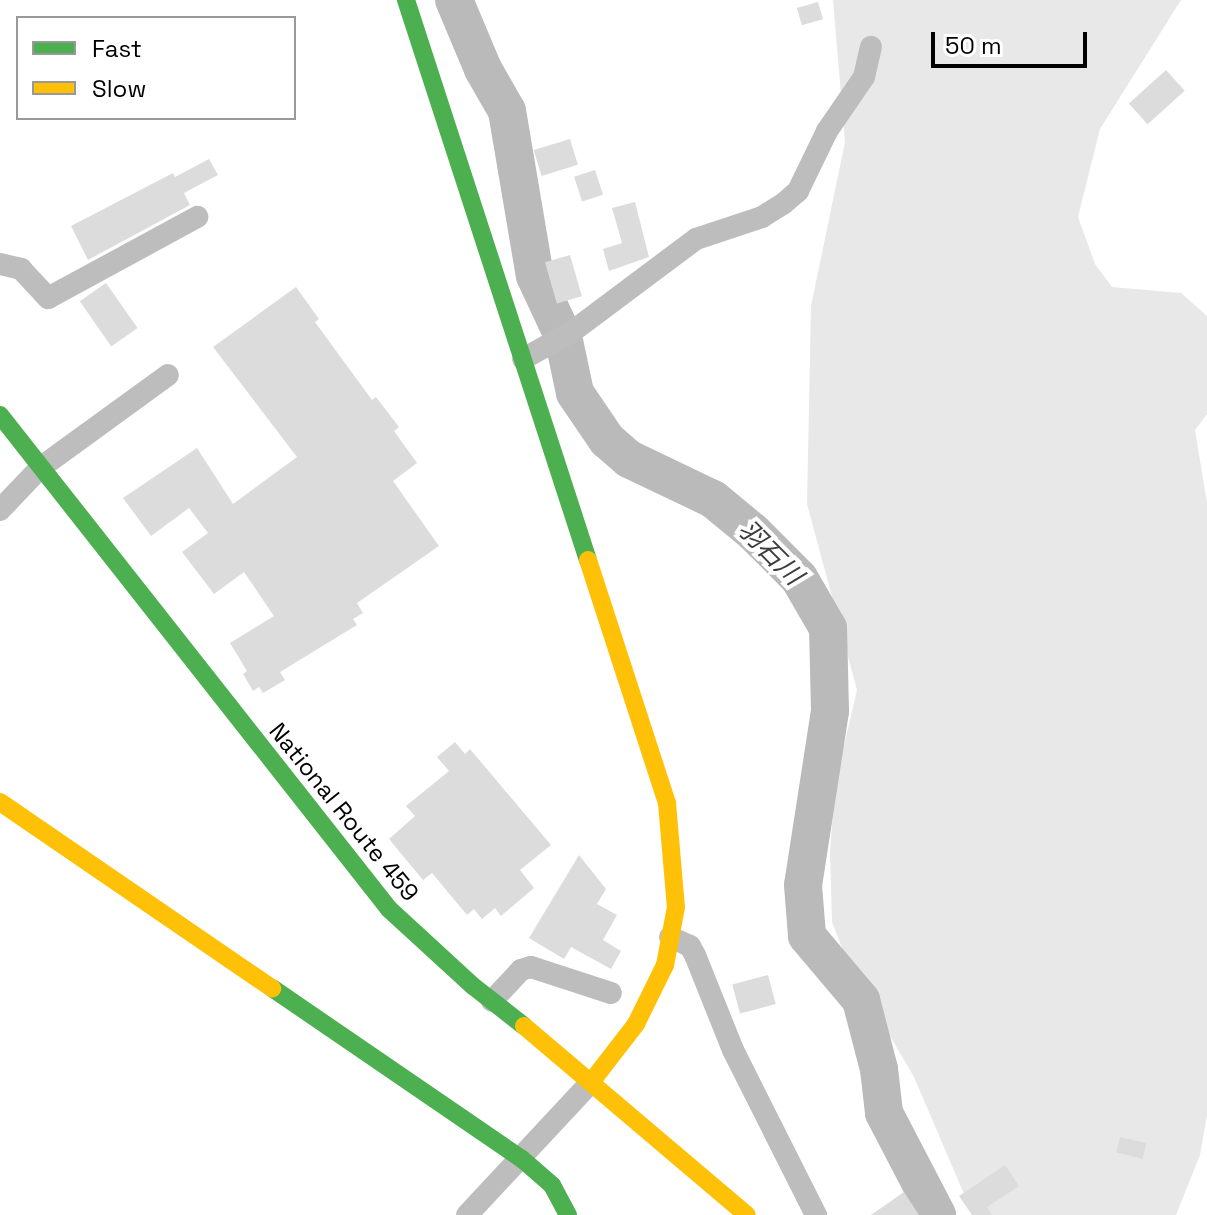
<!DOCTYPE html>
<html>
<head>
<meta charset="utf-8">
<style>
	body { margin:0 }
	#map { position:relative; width:1207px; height:1215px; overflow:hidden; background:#fff; font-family:"Space Grotesk","Noto Sans JP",sans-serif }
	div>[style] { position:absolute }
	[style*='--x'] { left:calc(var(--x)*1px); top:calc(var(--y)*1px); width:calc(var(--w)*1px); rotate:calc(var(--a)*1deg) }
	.green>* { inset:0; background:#e8e8e8 }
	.river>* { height:38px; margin:-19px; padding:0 19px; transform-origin:19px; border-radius:19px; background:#bababa }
	.building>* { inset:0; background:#dcdcdc; transform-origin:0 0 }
	.street>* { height:22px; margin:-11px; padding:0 11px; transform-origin:11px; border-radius:11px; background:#bdbdbd }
	.fast>* { height:18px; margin:-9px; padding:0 9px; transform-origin:9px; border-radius:9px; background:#4caf50 }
	.slow>* { height:18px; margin:-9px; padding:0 9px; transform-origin:9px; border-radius:9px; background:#ffc107 }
	span { translate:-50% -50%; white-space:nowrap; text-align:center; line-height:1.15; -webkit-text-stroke:8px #fff; paint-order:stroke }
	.street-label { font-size:24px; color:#000 }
	.water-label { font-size:26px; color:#3e3e3e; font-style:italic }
	.legend { position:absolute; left:16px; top:16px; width:280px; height:104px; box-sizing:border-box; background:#fff; border:2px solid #999; margin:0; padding:10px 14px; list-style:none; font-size:24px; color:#000 }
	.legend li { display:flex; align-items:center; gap:16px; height:40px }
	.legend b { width:40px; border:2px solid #999 }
	.scale { position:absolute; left:931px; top:32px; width:156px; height:36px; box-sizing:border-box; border:4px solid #000; border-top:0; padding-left:10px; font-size:24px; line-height:28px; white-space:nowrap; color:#000; -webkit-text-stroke:6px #fff; paint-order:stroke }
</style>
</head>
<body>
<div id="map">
	<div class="green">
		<i style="clip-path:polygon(833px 0,1181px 0,1100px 129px,1078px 217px,1095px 264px,1112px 287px,1181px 293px,1207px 316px,1207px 414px,1195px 430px,1207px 503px,1207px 1115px,1200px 1155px,1176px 1215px,973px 1215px,914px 1077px,850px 968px,832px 922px,830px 852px,835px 784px,857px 690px,807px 504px,811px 306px,845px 142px)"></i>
	</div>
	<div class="river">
		<i style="--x:454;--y:0;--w:75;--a:67.2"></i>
		<i style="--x:483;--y:69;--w:48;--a:60.3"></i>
		<i style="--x:507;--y:111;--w:167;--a:80.4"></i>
		<i style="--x:535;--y:276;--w:66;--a:65"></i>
		<i style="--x:563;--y:336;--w:58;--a:78.1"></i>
		<i style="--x:575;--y:393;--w:57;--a:55.8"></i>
		<i style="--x:607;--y:440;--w:29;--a:41"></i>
		<i style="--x:629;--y:459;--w:93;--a:25.5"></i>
		<i style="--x:713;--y:499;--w:52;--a:39.5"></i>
		<i style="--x:753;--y:532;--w:65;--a:45"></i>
		<i style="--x:799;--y:578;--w:58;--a:59.9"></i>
		<i style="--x:828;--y:628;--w:83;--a:88.6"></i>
		<i style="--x:830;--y:711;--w:176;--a:98.8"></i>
		<i style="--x:803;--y:885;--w:51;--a:85.5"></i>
		<i style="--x:807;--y:936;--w:84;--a:49.8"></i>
		<i style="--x:861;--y:1000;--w:71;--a:75.4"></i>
		<i style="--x:879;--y:1069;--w:44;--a:83.5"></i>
		<i style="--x:884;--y:1113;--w:115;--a:62.5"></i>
	</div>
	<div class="building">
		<i style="left:818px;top:2px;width:18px;height:22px;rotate:74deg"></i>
		<i style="left:1166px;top:70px;width:28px;height:50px;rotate:48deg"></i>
		<i style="left:570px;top:139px;width:27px;height:38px;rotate:73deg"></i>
		<i style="clip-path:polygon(209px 159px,218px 175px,184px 193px,190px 205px,88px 260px,71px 226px,173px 173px,175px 177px)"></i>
		<i style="left:595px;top:170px;width:26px;height:22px;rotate:72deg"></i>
		<i style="clip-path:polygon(635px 202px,649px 257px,609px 271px,603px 249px,622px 243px,612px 208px)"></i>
		<i style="left:570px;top:255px;width:43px;height:26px;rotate:74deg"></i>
		<i style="left:106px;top:283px;width:55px;height:32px;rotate:55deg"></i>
		<i style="clip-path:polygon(296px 287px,319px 319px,315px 322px,372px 400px,376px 397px,399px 427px,394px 431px,417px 463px,393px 481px,439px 546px,357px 603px,363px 613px,353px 619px,357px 625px,280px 672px,285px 680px,263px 693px,259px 687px,253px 691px,243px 674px,247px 671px,230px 643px,274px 616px,244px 572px,214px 594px,182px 552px,208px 533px,189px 508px,151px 536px,123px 498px,197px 448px,233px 504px,297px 457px,213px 347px)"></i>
		<i style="clip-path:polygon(455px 742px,465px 754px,470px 749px,551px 845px,520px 870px,534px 888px,501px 916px,495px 908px,482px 919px,474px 909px,467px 915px,432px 873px,423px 880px,389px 839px,415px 816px,406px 806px,449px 771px,437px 757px)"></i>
		<i style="clip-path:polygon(579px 855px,606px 889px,597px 904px,617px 915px,603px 940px,621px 951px,611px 969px,571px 947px,564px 959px,529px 938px)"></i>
		<i style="left:768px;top:975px;width:30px;height:37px;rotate:75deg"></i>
		<i style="left:1120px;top:1137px;width:27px;height:16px;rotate:13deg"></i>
		<i style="clip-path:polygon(1005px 1165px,1019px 1186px,987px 1207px,992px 1215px,972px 1215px,959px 1196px)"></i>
		<i style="clip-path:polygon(904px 1192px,919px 1215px,871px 1215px)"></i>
	</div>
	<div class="street">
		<i style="--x:0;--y:264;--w:22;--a:13"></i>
		<i style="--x:21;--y:269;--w:40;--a:47"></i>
		<i style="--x:48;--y:298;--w:170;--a:-28.5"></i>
		<i style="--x:523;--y:359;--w:57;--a:-29.2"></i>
		<i style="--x:573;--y:331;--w:154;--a:-36.8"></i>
		<i style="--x:696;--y:239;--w:70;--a:-18.4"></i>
		<i style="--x:762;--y:217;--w:25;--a:-32"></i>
		<i style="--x:783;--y:204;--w:20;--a:-41"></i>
		<i style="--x:798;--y:191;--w:67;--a:-64.2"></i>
		<i style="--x:827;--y:131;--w:65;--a:-55.6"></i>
		<i style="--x:864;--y:77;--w:31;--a:-77"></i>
		<i style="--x:0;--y:510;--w:58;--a:-46.4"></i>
		<i style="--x:40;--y:468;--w:158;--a:-36"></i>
		<i style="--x:670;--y:937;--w:22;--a:24"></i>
		<i style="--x:690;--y:946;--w:10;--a:61"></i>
		<i style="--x:695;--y:955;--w:102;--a:68.2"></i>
		<i style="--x:733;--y:1050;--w:185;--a:63.3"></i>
		<i style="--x:492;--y:1001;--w:42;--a:-46.9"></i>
		<i style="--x:521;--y:970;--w:10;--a:-17"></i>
		<i style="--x:531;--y:967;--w:84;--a:18"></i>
		<i style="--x:467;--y:1215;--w:183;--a:-47"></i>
	</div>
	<div class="fast">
		<i style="--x:406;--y:0;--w:589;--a:72"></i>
		<i style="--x:0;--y:415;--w:629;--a:51.78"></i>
		<i style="--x:389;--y:909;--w:114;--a:42.5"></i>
		<i style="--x:473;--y:986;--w:65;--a:38.1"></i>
		<i style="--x:272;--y:988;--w:303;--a:34.4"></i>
		<i style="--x:522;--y:1159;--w:40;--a:41"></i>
		<i style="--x:552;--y:1185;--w:34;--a:62"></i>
	</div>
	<div class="slow">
		<i style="--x:588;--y:560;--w:256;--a:72"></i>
		<i style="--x:667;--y:803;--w:104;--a:85.1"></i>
		<i style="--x:676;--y:907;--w:59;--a:100.7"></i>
		<i style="--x:665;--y:965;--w:66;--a:116.2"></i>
		<i style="--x:636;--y:1024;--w:72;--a:127.7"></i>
		<i style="--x:0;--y:802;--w:330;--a:34.4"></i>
		<i style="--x:524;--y:1026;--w:292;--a:40.3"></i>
	</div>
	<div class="street-label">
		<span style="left:344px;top:812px;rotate:51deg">National Route 459</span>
	</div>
	<div class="water-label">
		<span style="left:770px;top:553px;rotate:45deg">羽石川</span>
	</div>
	<ul class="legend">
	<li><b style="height:10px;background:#4caf50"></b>Fast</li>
	<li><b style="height:10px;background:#ffc107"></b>Slow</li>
	</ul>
	<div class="scale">50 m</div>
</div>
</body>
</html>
